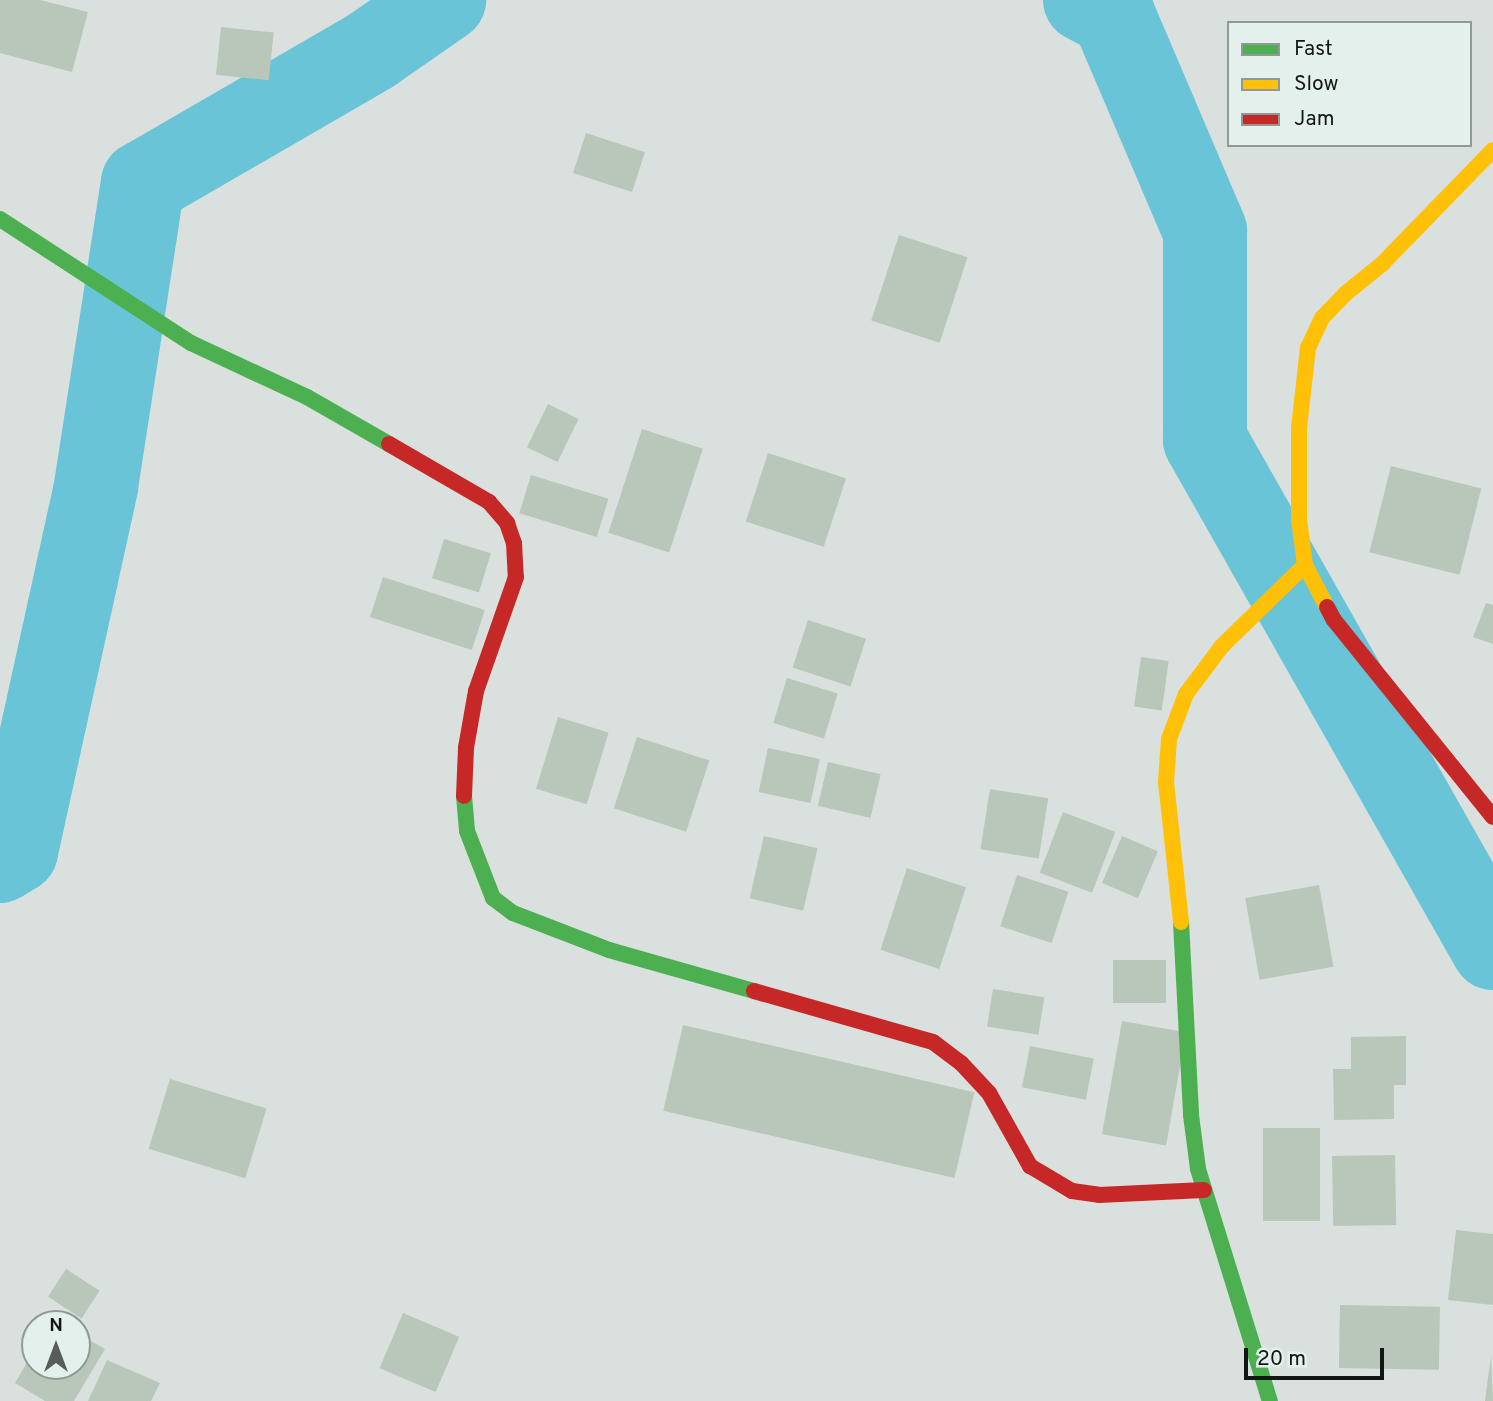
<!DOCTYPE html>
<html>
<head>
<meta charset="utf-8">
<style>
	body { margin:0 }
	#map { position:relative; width:1493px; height:1401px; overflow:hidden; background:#dae0dd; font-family:Overpass,sans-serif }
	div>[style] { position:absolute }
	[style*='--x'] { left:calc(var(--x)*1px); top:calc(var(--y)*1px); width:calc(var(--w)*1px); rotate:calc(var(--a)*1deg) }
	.river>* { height:84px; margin:-42px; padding:0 42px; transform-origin:42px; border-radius:42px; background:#69c4d7 }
	.building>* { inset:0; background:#b8c7b9; transform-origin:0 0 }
	.fast>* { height:16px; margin:-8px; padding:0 8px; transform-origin:8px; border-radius:8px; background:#4caf50 }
	.slow>* { height:16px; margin:-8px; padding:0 8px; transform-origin:8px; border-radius:8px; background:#ffc107 }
	.jam>* { height:16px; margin:-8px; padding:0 8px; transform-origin:8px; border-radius:8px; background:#c62828 }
	span { translate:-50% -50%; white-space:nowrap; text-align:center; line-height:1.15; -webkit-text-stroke:5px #e4f0eb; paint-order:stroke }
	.legend { position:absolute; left:1227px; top:21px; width:245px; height:126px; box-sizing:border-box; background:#e4f0eb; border:2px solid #909995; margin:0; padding:9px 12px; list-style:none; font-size:21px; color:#121614 }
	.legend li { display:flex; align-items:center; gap:14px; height:35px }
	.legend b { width:35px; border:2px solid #909995 }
	.north { position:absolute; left:21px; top:1310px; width:70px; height:70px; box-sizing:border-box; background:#e4f0eb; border:2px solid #909995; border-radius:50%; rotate:0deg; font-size:19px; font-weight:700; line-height:28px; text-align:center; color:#121614 }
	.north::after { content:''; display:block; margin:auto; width:24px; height:32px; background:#585d5a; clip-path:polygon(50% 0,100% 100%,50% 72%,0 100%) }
	.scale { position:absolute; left:1244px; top:1348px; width:140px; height:32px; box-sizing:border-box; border:4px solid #121614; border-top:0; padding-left:9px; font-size:21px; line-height:24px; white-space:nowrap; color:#121614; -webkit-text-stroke:5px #e4f0eb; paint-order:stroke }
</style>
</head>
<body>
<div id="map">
	<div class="river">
		<i style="--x:1085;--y:0;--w:32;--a:28"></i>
		<i style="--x:1113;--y:15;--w:235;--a:66.9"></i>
		<i style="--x:1205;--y:231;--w:209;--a:90"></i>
		<i style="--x:1205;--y:440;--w:584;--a:60.45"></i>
		<i style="--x:0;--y:861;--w:19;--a:-32"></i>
		<i style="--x:16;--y:851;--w:374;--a:-77.6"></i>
		<i style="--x:96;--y:486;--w:307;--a:-81.2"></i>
		<i style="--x:143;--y:183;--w:265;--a:-30.1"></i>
		<i style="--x:372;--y:50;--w:88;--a:-34.8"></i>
	</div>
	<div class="building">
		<i style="clip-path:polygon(0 0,40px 0,88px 12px,72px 72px,0 53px)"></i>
		<i style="left:221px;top:27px;width:53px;height:48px;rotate:6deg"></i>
		<i style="left:586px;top:133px;width:62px;height:42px;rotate:18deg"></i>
		<i style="left:899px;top:235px;width:72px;height:90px;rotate:18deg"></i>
		<i style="left:548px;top:404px;width:34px;height:48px;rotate:26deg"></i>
		<i style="left:642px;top:429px;width:64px;height:109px;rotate:18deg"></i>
		<i style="left:768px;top:453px;width:82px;height:72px;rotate:18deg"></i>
		<i style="left:1391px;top:466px;width:93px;height:89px;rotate:14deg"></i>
		<i style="left:531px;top:475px;width:81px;height:40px;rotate:17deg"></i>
		<i style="left:444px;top:539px;width:49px;height:41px;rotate:17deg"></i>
		<i style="left:383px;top:577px;width:107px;height:42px;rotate:18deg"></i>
		<i style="clip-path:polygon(1486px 603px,1493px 605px,1493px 644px,1473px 637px)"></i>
		<i style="left:808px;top:620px;width:61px;height:50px;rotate:18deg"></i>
		<i style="left:1141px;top:657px;width:28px;height:50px;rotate:8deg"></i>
		<i style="left:787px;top:678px;width:53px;height:47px;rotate:17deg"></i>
		<i style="left:558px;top:717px;width:53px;height:75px;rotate:17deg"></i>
		<i style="left:637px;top:737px;width:76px;height:75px;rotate:18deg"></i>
		<i style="left:768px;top:748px;width:53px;height:45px;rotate:12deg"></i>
		<i style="left:828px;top:762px;width:54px;height:45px;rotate:13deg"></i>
		<i style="left:990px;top:789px;width:59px;height:61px;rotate:9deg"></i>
		<i style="left:1063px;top:812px;width:56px;height:65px;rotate:21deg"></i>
		<i style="left:764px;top:836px;width:55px;height:64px;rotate:13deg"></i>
		<i style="left:1122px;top:836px;width:39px;height:51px;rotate:23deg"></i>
		<i style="left:907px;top:868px;width:62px;height:86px;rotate:18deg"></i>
		<i style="left:1017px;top:875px;width:54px;height:54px;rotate:18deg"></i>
		<i style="left:1319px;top:885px;width:83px;height:75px;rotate:80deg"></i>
		<i style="left:1113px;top:960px;width:53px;height:43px"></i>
		<i style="left:993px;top:989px;width:52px;height:38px;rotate:9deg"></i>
		<i style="left:1122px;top:1021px;width:65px;height:115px;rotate:10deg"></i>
		<i style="left:683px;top:1025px;width:299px;height:88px;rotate:13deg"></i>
		<i style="clip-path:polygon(1406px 1036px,1406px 1085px,1394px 1085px,1394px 1119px,1334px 1120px,1333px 1069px,1351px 1069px,1351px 1037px)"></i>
		<i style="left:1030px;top:1046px;width:65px;height:42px;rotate:11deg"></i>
		<i style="left:170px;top:1079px;width:101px;height:73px;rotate:17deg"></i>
		<i style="left:1263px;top:1128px;width:57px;height:93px"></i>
		<i style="left:1395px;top:1155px;width:70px;height:63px;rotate:89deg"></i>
		<i style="clip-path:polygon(1456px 1230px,1493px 1234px,1493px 1305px,1448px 1300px)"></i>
		<i style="left:66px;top:1269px;width:40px;height:33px;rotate:33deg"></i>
		<i style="left:1340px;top:1305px;width:100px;height:63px;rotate:1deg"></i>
		<i style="left:403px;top:1313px;width:61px;height:60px;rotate:23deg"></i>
		<i style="clip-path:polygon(77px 1333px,105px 1349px,74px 1401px,45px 1401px,15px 1383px,35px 1349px,35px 1366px,77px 1366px)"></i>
		<i style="clip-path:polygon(1491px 1356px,1493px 1401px,1485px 1401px)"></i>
		<i style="clip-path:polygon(107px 1360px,160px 1383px,151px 1401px,88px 1401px)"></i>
	</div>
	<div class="fast">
		<i style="--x:0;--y:219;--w:228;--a:33"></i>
		<i style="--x:191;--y:343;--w:128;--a:25"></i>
		<i style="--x:307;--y:397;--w:95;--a:29.8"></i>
		<i style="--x:464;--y:796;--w:35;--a:85"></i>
		<i style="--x:467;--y:831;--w:72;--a:68.8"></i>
		<i style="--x:493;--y:898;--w:25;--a:37"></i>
		<i style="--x:513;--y:913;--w:103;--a:21.1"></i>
		<i style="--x:609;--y:950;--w:151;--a:15.8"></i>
		<i style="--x:1181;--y:922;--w:193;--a:87"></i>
		<i style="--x:1191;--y:1115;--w:54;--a:82.6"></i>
		<i style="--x:1198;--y:1169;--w:243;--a:72.8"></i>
	</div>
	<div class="slow">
		<i style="--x:1327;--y:607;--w:47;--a:-117.6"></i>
		<i style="--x:1305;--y:565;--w:46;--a:-97.4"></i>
		<i style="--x:1299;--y:519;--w:91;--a:-90"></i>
		<i style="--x:1299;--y:428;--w:81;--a:-83.6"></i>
		<i style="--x:1308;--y:348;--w:33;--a:-65"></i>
		<i style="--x:1322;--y:318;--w:33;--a:-46"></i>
		<i style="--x:1345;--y:294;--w:48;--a:-39"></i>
		<i style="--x:1382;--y:264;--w:159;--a:-45.8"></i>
		<i style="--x:1181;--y:922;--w:141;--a:-96.1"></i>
		<i style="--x:1166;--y:782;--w:43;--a:-86"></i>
		<i style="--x:1169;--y:739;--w:48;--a:-69.3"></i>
		<i style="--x:1186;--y:694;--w:60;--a:-53.1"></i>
		<i style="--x:1222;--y:646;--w:116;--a:-44.3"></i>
	</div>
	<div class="jam">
		<i style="--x:389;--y:444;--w:116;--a:30.1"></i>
		<i style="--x:489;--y:502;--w:28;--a:49"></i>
		<i style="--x:507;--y:523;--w:21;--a:71"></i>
		<i style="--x:514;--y:543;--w:34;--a:87"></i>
		<i style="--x:516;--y:577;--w:121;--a:109.3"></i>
		<i style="--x:476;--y:691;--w:58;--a:100"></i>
		<i style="--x:466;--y:748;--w:48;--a:92.4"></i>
		<i style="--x:1327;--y:607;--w:15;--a:62"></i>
		<i style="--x:1334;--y:620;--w:253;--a:51.1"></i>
		<i style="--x:754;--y:991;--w:186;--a:15.9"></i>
		<i style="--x:933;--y:1042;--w:35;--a:37"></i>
		<i style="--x:961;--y:1063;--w:41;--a:47"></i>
		<i style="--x:989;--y:1093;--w:84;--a:60.7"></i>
		<i style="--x:1030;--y:1166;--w:49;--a:30.8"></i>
		<i style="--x:1072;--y:1191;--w:27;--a:8"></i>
		<i style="--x:1099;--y:1195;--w:105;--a:-2.7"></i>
	</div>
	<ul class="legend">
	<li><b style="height:9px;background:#4caf50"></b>Fast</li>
	<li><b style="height:9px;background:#ffc107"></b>Slow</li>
	<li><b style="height:9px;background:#c62828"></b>Jam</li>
	</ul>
	<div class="north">N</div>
	<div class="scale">20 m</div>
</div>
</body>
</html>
